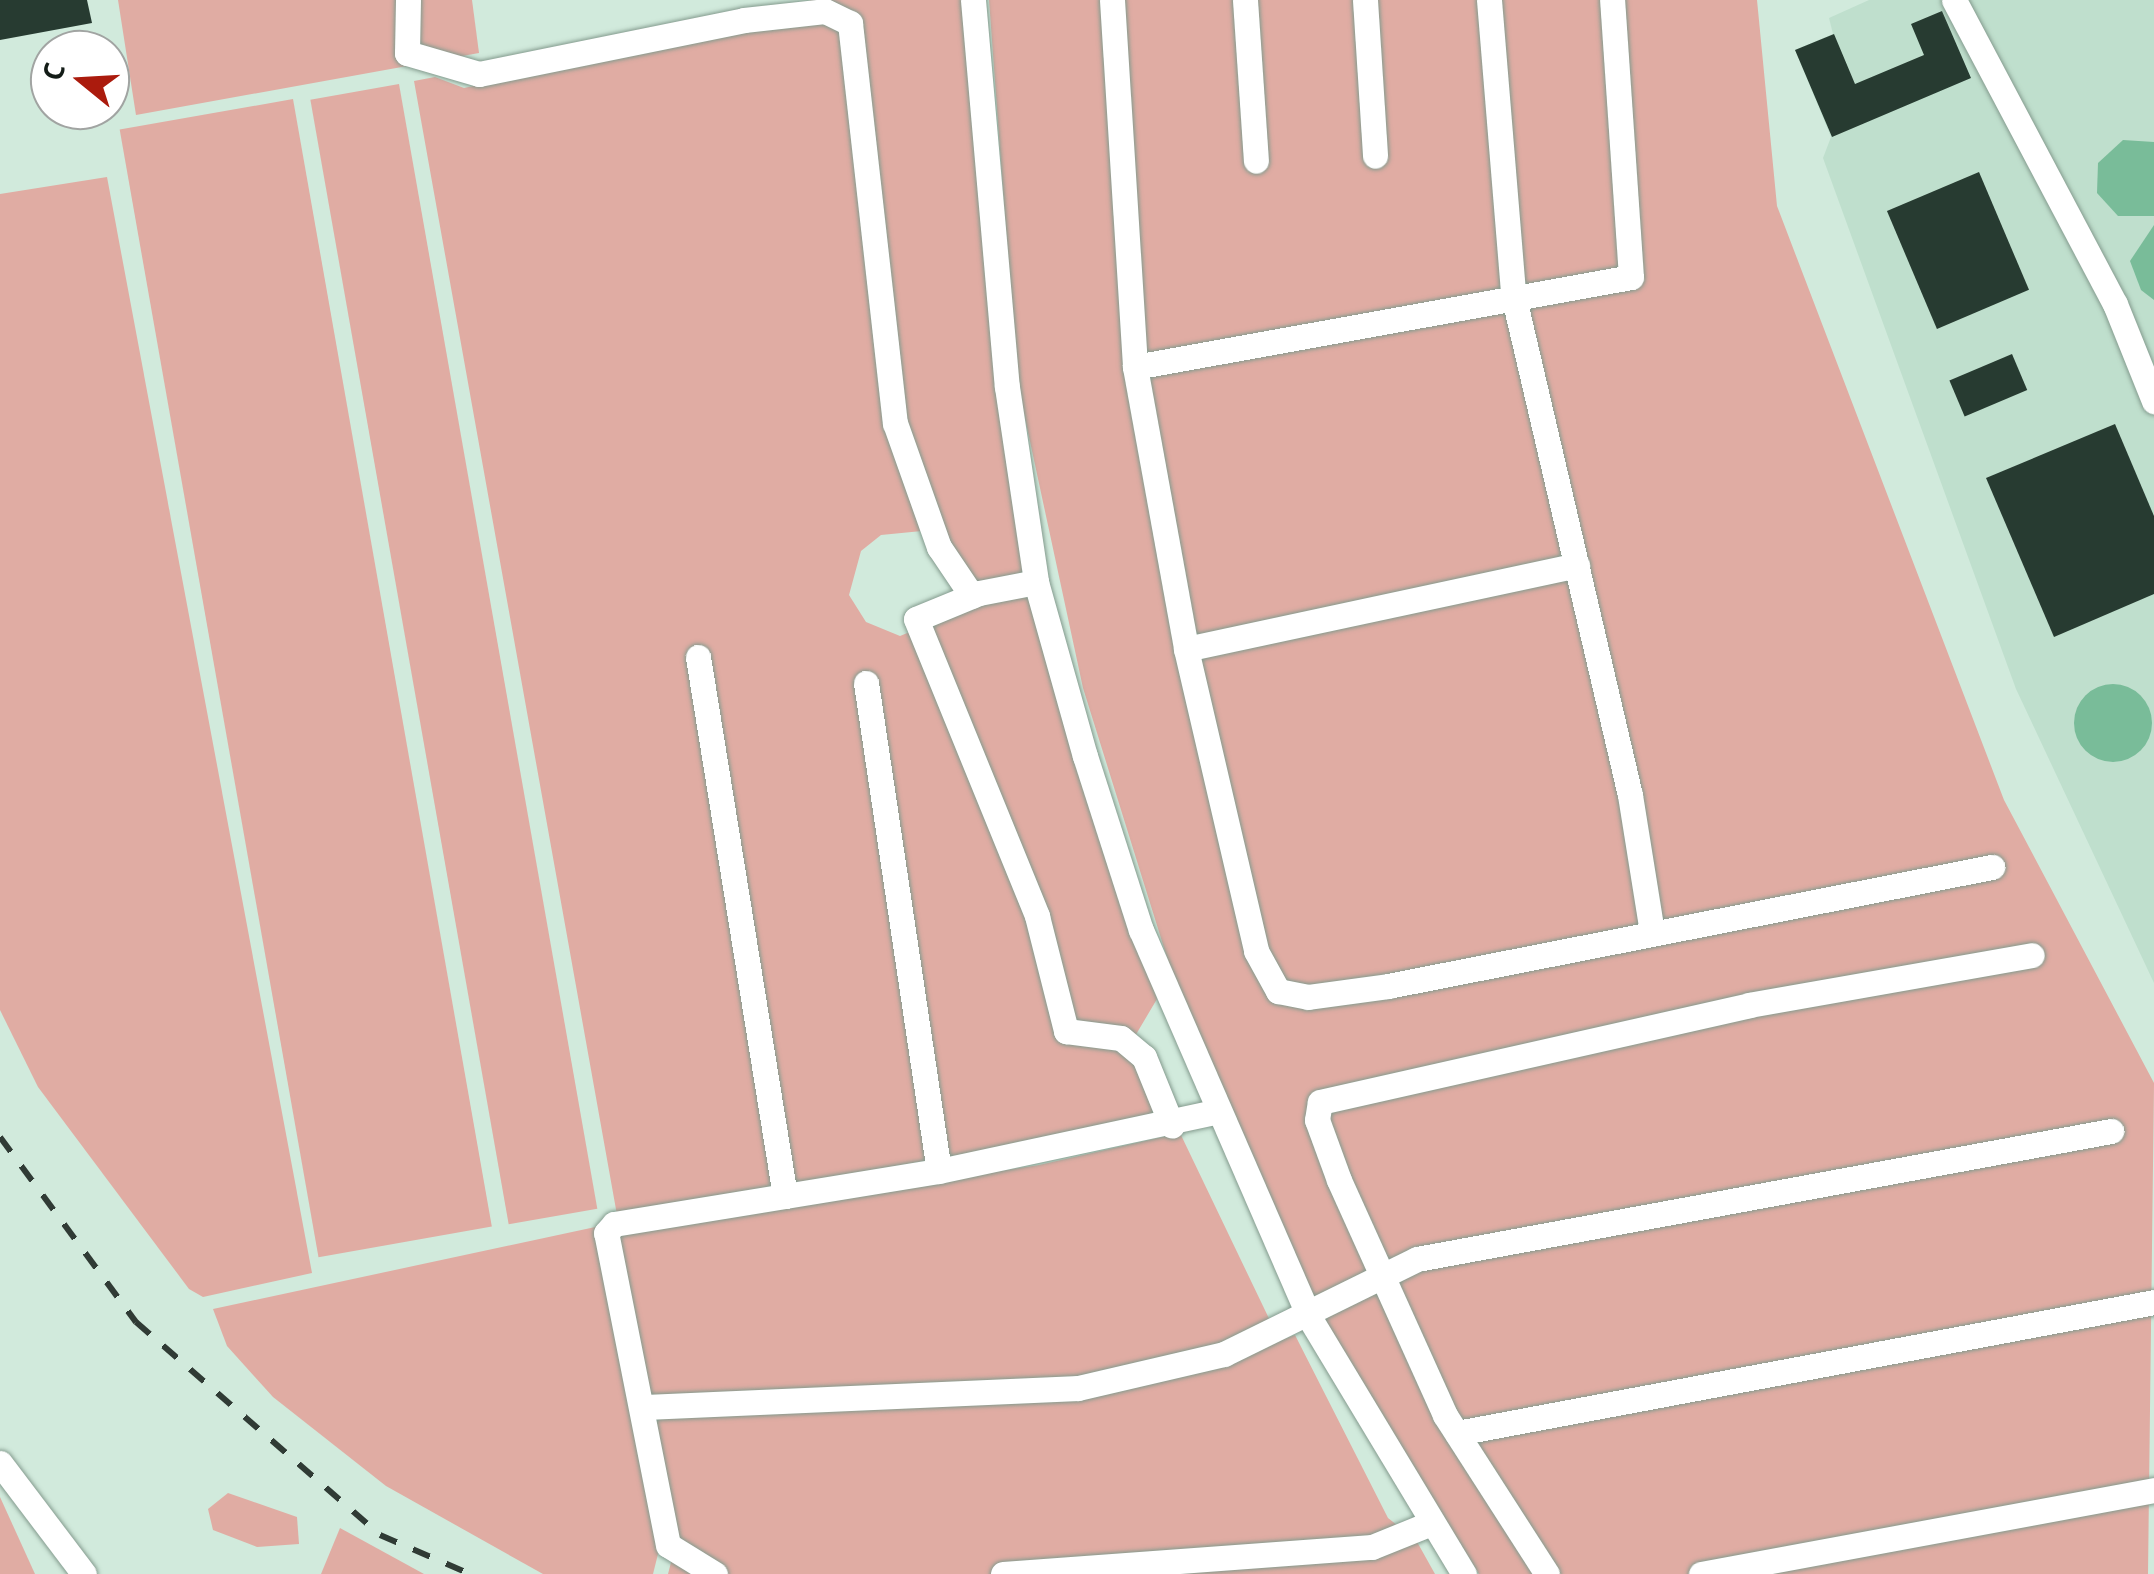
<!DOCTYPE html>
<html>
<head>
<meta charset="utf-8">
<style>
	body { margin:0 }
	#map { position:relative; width:2154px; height:1574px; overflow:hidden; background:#d1eadc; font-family:"PT Sans",sans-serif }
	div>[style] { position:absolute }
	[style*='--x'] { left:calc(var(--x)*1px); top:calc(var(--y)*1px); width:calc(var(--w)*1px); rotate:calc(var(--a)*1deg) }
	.built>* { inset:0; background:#bfdfcd }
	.green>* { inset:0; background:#e0aca3; transform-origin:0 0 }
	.water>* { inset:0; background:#79bc99 }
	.round { border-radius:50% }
	.building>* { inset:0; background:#273b31; transform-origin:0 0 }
	.roads { filter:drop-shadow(0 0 2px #849b8e) drop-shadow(0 0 2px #849b8e) }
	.minor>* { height:25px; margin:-12.5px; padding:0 12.5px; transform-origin:12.5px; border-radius:12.5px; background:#fff }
	.rail>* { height:6px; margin-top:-3px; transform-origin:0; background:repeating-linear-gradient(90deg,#303b35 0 18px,transparent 0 36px) }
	span { translate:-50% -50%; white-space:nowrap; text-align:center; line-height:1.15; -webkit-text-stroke:10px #fff; paint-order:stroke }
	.north { position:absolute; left:30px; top:30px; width:100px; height:100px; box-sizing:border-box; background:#fff; border:2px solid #a1a4a2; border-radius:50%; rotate:288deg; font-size:28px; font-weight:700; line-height:40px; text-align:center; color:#131c17 }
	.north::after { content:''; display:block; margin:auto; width:35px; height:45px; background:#ab1b0d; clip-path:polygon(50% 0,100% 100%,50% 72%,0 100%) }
</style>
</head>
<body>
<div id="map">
	<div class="built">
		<i style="clip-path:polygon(1869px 0,2154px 0,2154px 983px,2016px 689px,1823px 158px,1831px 137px,1795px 50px,1833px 34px,1829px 18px)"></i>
	</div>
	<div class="green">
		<i style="clip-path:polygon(118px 0,472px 0,479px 53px,136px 115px)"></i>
		<i style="clip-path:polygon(evenodd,810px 0,965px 0,992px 304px,1073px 750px,1157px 999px,1128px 1048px,1168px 1118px,617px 1215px,414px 81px,435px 77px,464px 88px,809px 13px,810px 0,932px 530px,968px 608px,900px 636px,866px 622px,849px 595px,861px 551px,881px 535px,932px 530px)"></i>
		<i style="clip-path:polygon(989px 0,1757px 0,1777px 206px,2004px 800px,2154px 1083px,2148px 1574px,1479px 1574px,1326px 1329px,1184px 1012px,1083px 688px,1017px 381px)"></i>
		<i style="left:399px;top:84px;width:1142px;height:90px;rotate:80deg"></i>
		<i style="left:293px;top:99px;width:1145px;height:176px;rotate:80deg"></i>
		<i style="clip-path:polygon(107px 177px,312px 1273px,203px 1297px,189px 1289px,38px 1087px,0 1010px,0 194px)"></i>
		<i style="clip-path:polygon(1180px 1133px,1274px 1329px,1079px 1382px,646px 1400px,611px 1230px,1039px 1165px)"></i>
		<i style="clip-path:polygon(600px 1226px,663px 1534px,653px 1574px,543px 1574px,386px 1486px,273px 1397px,227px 1346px,213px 1309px)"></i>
		<i style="clip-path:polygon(1295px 1335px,1388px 1518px,1416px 1540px,1435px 1574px,668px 1574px,675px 1547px,654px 1423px,671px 1410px,1078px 1396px,1225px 1361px)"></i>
		<i style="clip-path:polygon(228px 1493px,297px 1517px,299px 1544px,257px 1547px,213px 1530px,208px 1509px)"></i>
		<i style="clip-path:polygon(0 1497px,35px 1574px,0 1574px)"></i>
		<i style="clip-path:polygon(340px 1528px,424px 1574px,321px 1574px)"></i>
	</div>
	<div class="water">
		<i style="clip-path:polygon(2123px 140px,2154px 142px,2154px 216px,2118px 216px,2097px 193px,2098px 163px)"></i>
		<i style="clip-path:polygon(2154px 225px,2154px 300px,2141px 290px,2130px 261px)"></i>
		<i class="round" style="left:2074px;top:684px;width:78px;height:78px"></i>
	</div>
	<div class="building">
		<i style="clip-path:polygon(0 0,87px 0,92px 23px,0 40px)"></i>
		<i style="clip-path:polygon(1942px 11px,1971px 78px,1832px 137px,1795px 50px,1834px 34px,1855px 84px,1924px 55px,1911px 24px)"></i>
		<i style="left:1979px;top:172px;width:128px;height:100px;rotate:67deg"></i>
		<i style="left:2012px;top:354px;width:39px;height:68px;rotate:67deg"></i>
		<i style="clip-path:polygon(2115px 424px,2154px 516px,2154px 594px,2054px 637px,1986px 478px)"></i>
	</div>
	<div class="roads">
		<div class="minor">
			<i style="--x:408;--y:0;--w:53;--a:91.1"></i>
			<i style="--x:407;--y:53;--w:75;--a:16.3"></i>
			<i style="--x:479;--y:74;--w:270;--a:-11.5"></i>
			<i style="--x:744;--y:20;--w:81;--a:-6.3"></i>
			<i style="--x:825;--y:11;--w:28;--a:26"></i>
			<i style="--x:850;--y:23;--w:403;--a:83.6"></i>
			<i style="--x:895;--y:423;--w:132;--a:70.5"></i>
			<i style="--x:939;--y:547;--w:59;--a:56"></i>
			<i style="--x:973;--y:0;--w:388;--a:85"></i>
			<i style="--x:1007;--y:387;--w:197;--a:81.5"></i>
			<i style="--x:1036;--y:582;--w:181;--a:74.3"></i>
			<i style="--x:1085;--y:756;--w:183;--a:72.2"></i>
			<i style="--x:1141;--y:930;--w:422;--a:66.5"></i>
			<i style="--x:1309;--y:1317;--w:300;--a:58.9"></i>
			<i style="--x:1112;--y:0;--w:368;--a:86.4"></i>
			<i style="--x:1135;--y:367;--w:287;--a:79.7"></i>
			<i style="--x:1186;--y:649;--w:310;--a:76.9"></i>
			<i style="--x:1256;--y:951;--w:46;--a:61.2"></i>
			<i style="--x:1278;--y:991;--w:31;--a:11"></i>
			<i style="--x:1308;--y:997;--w:81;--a:-7.8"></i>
			<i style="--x:1388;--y:986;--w:616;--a:-11.15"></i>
			<i style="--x:1245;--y:0;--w:161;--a:86.1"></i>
			<i style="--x:1365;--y:0;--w:156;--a:86.3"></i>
			<i style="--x:1489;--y:0;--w:295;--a:85.3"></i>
			<i style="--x:1513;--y:294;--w:514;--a:76.86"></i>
			<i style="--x:1630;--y:795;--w:140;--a:80.9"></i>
			<i style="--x:1954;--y:0;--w:344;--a:62.1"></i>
			<i style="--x:2115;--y:304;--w:105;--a:68.1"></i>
			<i style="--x:1135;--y:367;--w:504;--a:-10.28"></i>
			<i style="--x:1631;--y:277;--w:278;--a:-93.9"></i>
			<i style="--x:1036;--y:582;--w:58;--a:169.1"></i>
			<i style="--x:979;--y:593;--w:68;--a:157.6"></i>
			<i style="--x:916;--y:619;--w:321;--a:67.8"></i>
			<i style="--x:1037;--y:916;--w:119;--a:75.8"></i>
			<i style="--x:1066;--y:1031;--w:55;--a:7.3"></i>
			<i style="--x:1121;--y:1038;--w:30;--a:40"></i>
			<i style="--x:1144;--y:1057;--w:74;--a:67.9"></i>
			<i style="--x:1186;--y:649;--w:400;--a:-12.1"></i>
			<i style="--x:698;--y:657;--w:546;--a:80.83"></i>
			<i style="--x:866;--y:683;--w:493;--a:81.5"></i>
			<i style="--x:646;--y:1407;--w:432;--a:-2.5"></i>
			<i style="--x:1078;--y:1388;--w:150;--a:-13.1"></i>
			<i style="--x:1224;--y:1354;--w:215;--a:-26.2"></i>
			<i style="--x:1417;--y:1259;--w:706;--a:-10.45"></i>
			<i style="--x:1457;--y:1433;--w:709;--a:-10.64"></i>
			<i style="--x:0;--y:1463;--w:139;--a:52.9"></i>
			<i style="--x:715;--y:1574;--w:55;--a:-148.3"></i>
			<i style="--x:668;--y:1545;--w:318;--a:-101.2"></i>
			<i style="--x:606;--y:1233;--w:12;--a:-48"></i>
			<i style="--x:614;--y:1224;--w:329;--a:-9.3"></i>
			<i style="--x:939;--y:1171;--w:286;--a:-12.1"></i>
			<i style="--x:1003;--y:1574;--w:370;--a:-4.2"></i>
			<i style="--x:1372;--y:1547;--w:61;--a:-22"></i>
			<i style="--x:1547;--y:1574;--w:189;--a:-122.7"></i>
			<i style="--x:1445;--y:1415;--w:258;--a:-114.3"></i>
			<i style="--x:1339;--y:1180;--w:64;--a:-110.1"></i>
			<i style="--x:1317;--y:1120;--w:18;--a:-81"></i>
			<i style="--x:1320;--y:1102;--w:440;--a:-12.7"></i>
			<i style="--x:1749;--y:1005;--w:287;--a:-10"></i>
			<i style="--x:1701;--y:1574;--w:461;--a:-10.5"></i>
		</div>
	</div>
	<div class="rail">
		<i style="--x:0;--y:1137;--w:230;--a:53.7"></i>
		<i style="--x:136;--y:1322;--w:324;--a:41.1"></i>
		<i style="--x:380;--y:1535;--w:98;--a:23.4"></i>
	</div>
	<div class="north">С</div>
</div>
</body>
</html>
